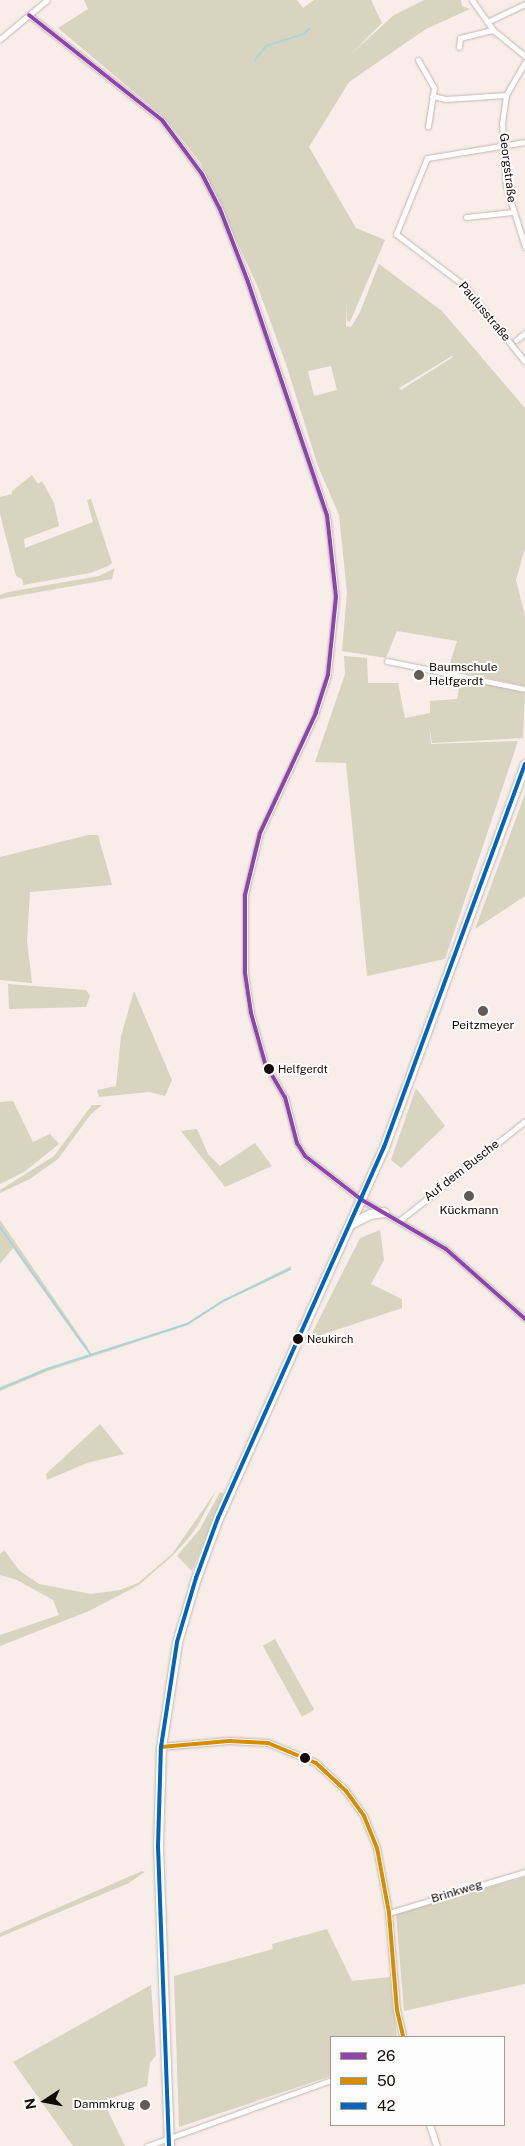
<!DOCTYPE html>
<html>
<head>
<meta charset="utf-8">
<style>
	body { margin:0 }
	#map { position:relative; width:525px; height:2146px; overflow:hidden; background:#f8ede9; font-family:"Public Sans",sans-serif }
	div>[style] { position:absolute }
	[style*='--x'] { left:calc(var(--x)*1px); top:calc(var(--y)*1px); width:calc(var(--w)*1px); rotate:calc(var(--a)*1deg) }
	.green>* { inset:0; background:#d8d4bf; transform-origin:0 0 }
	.stream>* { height:2px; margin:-1px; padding:0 1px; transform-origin:1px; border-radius:1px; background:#abd4d8 }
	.roads { filter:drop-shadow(0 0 1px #c1b7b2) drop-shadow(0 0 1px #c1b7b2) }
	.minor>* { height:5px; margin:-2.5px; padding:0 2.5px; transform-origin:2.5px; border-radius:2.5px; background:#fefcfc }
	.tertiary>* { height:6px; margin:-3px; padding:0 3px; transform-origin:3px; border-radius:3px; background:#fefcfc }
	.primary>* { height:9px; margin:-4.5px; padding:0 4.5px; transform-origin:4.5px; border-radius:4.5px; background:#fefcfc }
	.bus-1>* { height:4px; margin:-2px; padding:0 2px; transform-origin:2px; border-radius:2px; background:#8e44ad }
	.bus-2>* { height:4px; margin:-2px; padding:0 2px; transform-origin:2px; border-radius:2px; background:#d58e01 }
	.bus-3>* { height:4px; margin:-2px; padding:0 2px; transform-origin:2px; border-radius:2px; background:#0065bd }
	.dots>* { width:14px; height:14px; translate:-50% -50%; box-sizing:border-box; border:2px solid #fcfcfc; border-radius:50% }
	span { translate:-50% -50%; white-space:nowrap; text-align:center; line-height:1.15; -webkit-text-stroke:4px #fcfcfc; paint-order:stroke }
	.bus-label { font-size:11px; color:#130906 }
	.left { translate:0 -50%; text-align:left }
	.street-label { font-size:12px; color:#130906 }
	.poi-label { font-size:12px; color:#130906 }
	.right { translate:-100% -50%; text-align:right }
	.legend { position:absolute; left:330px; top:2036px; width:175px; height:90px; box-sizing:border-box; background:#fcfcfc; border:1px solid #9f9b9a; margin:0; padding:6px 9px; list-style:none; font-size:15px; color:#130906 }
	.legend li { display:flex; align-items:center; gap:10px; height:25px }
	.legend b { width:25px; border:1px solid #9f9b9a }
	.north { position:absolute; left:20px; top:2076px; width:50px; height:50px; -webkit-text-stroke:4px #fcfcfc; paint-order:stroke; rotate:259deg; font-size:14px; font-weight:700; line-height:20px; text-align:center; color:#130906 }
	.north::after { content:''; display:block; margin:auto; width:18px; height:22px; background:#130906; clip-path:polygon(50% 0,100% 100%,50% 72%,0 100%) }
</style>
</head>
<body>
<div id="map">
	<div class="green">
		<i style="clip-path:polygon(evenodd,84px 0,297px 0,303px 8px,314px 0,371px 0,382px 23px,351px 54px,394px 15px,424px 0,461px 0,462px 6px,470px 9px,426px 29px,349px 82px,309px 147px,356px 228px,385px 240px,350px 322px,347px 321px,347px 300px,346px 326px,351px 327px,360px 312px,379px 264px,442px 311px,525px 408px,525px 548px,516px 580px,525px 616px,525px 686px,448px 669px,457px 641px,397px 631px,386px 658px,342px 651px,347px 593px,339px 515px,318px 466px,286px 364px,257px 285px,200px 162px,165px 118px,58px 28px,88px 9px,84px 0,453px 357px,401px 390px,399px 388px,452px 356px,453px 357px,84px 0,331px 366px,337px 390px,314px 396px,308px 371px,331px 366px)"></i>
		<i style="clip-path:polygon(32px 475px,38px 484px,42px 481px,54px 503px,59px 526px,24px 539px,25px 548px,93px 522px,87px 500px,91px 499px,112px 563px,108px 566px,90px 573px,23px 585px,22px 579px,16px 576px,0 514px,0 497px,12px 494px,12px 491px)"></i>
		<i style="clip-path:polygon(115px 568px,112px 579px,0 599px,0 595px,8px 592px,99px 576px)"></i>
		<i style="clip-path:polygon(344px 656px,367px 658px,368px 683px,398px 683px,405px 718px,430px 713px,430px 701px,457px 699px,461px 677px,525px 692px,523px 738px,432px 743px,429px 724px,431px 744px,518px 741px,445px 959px,367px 976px,346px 763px,315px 762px,345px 674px)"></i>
		<i style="clip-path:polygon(525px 794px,525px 896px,475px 929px)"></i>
		<i style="clip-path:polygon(88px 835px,98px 835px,112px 885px,30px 892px,27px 941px,32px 983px,0 980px,0 857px)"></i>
		<i style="clip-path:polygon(8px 984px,86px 990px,90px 996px,86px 1007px,9px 1009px)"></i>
		<i style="clip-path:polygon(134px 991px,172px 1080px,165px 1096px,149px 1092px,99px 1097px,97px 1090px,116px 1086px,121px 1036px)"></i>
		<i style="clip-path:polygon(416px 1088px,445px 1126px,401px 1168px,391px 1160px)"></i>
		<i style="clip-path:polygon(13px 1101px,33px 1142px,50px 1134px,59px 1144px,24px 1172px,0 1184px,0 1102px)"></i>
		<i style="clip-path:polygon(92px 1105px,102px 1105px,91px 1114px,58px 1159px,30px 1179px,0 1193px,0 1190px,54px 1156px)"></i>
		<i style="clip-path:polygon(197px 1129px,208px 1154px,220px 1166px,255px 1143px,272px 1166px,225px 1187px,181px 1131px)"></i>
		<i style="clip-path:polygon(0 1220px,88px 1348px,85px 1349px,13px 1248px,0 1264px)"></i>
		<i style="clip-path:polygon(380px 1230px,384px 1260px,371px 1284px,402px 1299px,402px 1308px,309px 1339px,360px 1238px)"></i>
		<i style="clip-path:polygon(291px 1266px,291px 1270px,223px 1302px,188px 1325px,48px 1371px,0 1391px,0 1387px,47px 1368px,188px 1323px,223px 1300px)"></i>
		<i style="clip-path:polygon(100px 1424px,124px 1454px,87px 1463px,47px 1480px,46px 1474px)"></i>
		<i style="clip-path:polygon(216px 1491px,197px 1527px,187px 1540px,173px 1555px,139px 1585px,89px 1611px,0 1646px,0 1635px,59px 1615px,53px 1600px,17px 1580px,0 1575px,0 1554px,4px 1550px,20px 1571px,39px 1584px,91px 1594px,120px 1590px,138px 1583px,172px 1554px)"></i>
		<i style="clip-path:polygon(220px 1492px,224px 1494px,192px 1571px,177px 1556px,200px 1529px)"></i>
		<i style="left:275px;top:1639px;width:81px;height:14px;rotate:61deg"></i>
		<i style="clip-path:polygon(142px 1871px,145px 1872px,129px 1883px,0 1937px,0 1933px)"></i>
		<i style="clip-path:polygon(525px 1877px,525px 1984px,404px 2011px,396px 1914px)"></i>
		<i style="clip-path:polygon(327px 1929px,352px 1981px,390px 1977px,397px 2037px,331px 2037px,331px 2076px,179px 2127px,174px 1976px,273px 1949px,272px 1944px)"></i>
		<i style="clip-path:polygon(151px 1985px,156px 2055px,150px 2063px,147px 2086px,103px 2101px,125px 2146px,73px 2146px,13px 2062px)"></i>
	</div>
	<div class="stream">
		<i style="--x:255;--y:60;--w:18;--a:-52"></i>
		<i style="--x:266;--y:46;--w:40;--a:-18"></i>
		<i style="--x:304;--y:34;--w:8;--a:-45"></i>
		<i style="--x:0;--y:1227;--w:157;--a:54.6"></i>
		<i style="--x:0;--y:1389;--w:51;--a:-23.1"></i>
		<i style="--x:47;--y:1369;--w:147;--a:-17.8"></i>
		<i style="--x:187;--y:1324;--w:43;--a:-32.6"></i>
		<i style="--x:223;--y:1301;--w:74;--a:-25.5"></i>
	</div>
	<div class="roads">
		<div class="minor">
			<i style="--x:472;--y:0;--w:37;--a:55"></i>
			<i style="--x:493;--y:30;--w:41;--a:39.1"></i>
			<i style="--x:29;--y:15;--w:169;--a:38.3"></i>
			<i style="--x:162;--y:120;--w:67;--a:53.5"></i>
			<i style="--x:202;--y:174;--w:39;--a:63"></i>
			<i style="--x:220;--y:209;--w:78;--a:69"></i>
			<i style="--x:248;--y:282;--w:246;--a:71.3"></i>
			<i style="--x:327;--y:515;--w:82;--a:83.7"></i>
			<i style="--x:336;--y:597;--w:78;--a:95.9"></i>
			<i style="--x:328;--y:675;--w:40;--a:108"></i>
			<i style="--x:316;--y:713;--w:132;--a:115"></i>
			<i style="--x:260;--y:833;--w:64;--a:103.6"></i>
			<i style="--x:245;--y:895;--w:78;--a:90"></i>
			<i style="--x:245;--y:973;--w:40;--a:81.5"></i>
			<i style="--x:251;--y:1013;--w:52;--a:74.4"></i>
			<i style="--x:265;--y:1063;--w:39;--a:60"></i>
			<i style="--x:285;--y:1097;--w:48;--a:75.4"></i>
			<i style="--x:297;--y:1143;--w:15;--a:58"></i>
			<i style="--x:305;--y:1156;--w:72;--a:37.7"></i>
			<i style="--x:362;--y:1200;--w:97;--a:30.3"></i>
			<i style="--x:446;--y:1249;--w:106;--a:41.5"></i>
			<i style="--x:487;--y:22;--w:42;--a:-25.3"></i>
			<i style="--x:0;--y:39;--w:61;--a:-39.7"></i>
			<i style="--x:459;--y:47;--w:9;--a:-84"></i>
			<i style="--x:460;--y:38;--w:34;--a:-14"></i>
			<i style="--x:418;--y:60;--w:32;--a:60"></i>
			<i style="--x:434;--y:88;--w:39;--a:99"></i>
			<i style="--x:525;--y:62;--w:38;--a:120"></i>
			<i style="--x:506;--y:95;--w:28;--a:98"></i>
			<i style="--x:502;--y:123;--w:63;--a:86.4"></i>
			<i style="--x:506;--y:186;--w:64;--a:72.7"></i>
			<i style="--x:432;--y:96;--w:14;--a:12"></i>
			<i style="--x:446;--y:99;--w:60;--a:-3.8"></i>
			<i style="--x:525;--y:142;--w:99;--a:170.7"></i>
			<i style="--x:427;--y:158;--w:82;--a:112.2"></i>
			<i style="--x:396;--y:234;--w:88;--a:37.1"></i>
			<i style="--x:466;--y:287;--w:95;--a:51.8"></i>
			<i style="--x:466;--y:217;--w:47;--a:-6.1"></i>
			<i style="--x:516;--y:340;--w:11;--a:-38"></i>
			<i style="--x:387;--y:661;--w:141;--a:11.5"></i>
			<i style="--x:399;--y:1221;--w:161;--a:-38.4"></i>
			<i style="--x:389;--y:1913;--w:142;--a:-16.8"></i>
			<i style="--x:147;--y:2146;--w:195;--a:-19.7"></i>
		</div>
		<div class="tertiary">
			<i style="--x:161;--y:1747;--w:68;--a:-5"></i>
			<i style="--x:229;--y:1741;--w:39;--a:3"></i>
			<i style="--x:268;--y:1743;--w:52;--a:22.6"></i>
			<i style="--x:316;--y:1763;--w:41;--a:43"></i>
			<i style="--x:346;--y:1791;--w:31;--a:54"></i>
			<i style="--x:364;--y:1816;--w:35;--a:68"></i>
			<i style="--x:377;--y:1848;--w:66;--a:79.5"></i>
			<i style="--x:389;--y:1913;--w:97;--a:85.3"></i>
			<i style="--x:397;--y:2010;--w:28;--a:77"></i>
			<i style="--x:430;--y:2125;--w:22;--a:72"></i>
		</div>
		<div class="primary">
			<i style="--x:352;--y:1223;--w:20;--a:-27"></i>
			<i style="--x:370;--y:1214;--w:14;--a:-8"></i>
			<i style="--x:169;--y:2146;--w:300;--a:-92.1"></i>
			<i style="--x:158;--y:1846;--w:99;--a:-88.3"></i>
			<i style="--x:161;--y:1747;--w:106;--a:-81.3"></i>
			<i style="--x:177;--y:1642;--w:67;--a:-73.5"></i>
			<i style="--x:196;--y:1578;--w:64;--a:-69.9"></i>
			<i style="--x:218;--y:1518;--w:406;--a:-65.9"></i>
			<i style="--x:384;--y:1147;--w:408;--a:-69.8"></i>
		</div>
	</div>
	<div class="bus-1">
		<i style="--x:29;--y:15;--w:169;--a:38.3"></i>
		<i style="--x:162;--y:120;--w:67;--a:53.5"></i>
		<i style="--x:202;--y:174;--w:39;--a:63"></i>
		<i style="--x:220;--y:209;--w:78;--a:69"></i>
		<i style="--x:248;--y:282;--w:246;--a:71.3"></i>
		<i style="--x:327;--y:515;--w:82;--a:83.7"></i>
		<i style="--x:336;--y:597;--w:78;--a:95.9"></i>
		<i style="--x:328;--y:675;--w:40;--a:108"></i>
		<i style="--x:316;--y:713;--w:132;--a:115"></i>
		<i style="--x:260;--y:833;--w:64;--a:103.6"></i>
		<i style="--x:245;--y:895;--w:78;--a:90"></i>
		<i style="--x:245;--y:973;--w:40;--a:81.5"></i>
		<i style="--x:251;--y:1013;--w:52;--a:74.4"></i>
		<i style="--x:265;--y:1063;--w:39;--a:60"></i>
		<i style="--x:285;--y:1097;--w:48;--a:75.4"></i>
		<i style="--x:297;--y:1143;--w:15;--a:58"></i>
		<i style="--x:305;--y:1156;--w:72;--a:37.7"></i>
		<i style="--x:362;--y:1200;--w:97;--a:30.3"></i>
		<i style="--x:446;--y:1249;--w:106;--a:41.5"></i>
	</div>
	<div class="bus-2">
		<i style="--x:161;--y:1747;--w:68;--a:-5"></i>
		<i style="--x:229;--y:1741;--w:39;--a:3"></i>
		<i style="--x:268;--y:1743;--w:52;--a:22.6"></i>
		<i style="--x:316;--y:1763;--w:41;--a:43"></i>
		<i style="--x:346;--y:1791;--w:31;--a:54"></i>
		<i style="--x:364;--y:1816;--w:35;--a:68"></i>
		<i style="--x:377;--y:1848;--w:66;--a:79.5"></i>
		<i style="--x:389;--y:1913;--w:97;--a:85.3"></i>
		<i style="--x:397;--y:2010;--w:28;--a:77"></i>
	</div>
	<div class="bus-3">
		<i style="--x:169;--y:2146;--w:300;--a:-92.1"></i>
		<i style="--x:158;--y:1846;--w:99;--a:-88.3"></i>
		<i style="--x:161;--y:1747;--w:106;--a:-81.3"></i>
		<i style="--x:177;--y:1642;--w:67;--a:-73.5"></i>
		<i style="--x:196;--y:1578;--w:64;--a:-69.9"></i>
		<i style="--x:218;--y:1518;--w:406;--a:-65.9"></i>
		<i style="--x:384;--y:1147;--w:408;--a:-69.8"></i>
	</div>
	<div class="dots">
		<i style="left:419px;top:675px;background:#635955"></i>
		<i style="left:483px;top:1011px;background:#635955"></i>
		<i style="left:269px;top:1069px;background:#130906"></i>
		<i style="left:469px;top:1196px;background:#635955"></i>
		<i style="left:298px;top:1339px;background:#130906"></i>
		<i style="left:305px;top:1758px;background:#130906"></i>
		<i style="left:145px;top:2105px;background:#635955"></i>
	</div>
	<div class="bus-label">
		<span class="left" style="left:278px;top:1069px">Helfgerdt</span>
		<span class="left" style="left:307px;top:1339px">Neukirch</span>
	</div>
	<div class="street-label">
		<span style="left:507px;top:168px;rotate:83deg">Georgstraße</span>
		<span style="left:484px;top:312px;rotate:50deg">Paulusstraße</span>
		<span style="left:462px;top:1171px;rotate:-38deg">Auf dem Busche</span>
		<span style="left:457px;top:1892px;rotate:-17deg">Brinkweg</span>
	</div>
	<div class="poi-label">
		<span class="left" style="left:429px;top:675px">Baumschule<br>Helfgerdt</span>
		<span style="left:483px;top:1026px">Peitzmeyer</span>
		<span style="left:469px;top:1211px">Kückmann</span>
		<span class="right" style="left:135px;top:2105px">Dammkrug</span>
	</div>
	<ul class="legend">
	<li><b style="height:6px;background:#8e44ad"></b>26</li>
	<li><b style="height:6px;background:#d58e01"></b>50</li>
	<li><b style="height:6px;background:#0065bd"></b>42</li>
	</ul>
	<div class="north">N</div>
</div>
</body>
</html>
